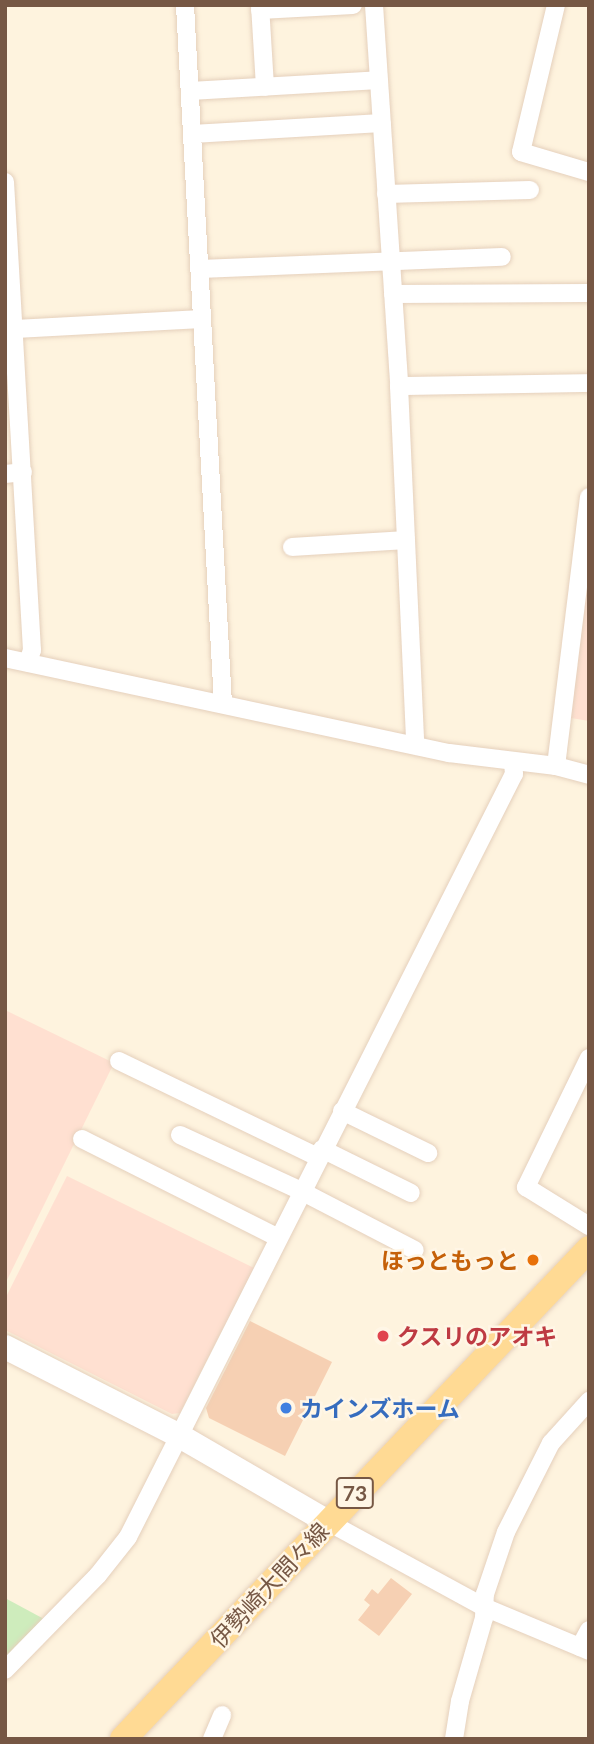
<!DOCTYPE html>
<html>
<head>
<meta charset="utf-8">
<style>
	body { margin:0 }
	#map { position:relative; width:594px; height:1744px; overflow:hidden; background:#fef3de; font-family:Lato,"Noto Sans JP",sans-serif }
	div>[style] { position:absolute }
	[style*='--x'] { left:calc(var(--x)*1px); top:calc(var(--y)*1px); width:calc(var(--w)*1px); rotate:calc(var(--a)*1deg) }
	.commercial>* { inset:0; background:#ffe0d1 }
	.green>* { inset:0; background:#ceecbc }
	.building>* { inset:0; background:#f6d0b3 }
	.roads { filter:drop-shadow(0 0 2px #e5d0bc) drop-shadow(0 0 2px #e5d0bc) }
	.street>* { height:18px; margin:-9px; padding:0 9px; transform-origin:9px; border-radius:9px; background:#fff }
	.secondary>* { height:24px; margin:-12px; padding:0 12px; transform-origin:12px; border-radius:12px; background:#fff }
	.primary>* { height:26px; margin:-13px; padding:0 13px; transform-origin:13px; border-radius:13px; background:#ffda94 }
	.dots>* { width:19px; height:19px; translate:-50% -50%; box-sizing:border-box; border:4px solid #fff6e6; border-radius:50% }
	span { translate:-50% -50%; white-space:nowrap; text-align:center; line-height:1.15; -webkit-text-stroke:5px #fff6e6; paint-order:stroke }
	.shield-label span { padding:2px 5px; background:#fff6e6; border:2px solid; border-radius:5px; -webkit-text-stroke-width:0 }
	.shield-label { font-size:21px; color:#765744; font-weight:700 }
	.food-label { font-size:23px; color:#c56008; font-weight:700 }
	.right { translate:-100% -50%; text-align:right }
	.health-label { font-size:23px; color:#be3a42; font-weight:700 }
	.left { translate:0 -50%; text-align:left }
	.shop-label { font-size:23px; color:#366cbe; font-weight:700 }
	.street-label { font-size:23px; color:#765744 }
	.frame { position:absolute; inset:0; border:7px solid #765744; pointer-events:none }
</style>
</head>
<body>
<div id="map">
	<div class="commercial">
		<i style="clip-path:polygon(589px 548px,589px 721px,565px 717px)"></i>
		<i style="clip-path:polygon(5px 1010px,114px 1063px,5px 1284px)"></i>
		<i style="clip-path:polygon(67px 1176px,254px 1268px,180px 1413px,172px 1414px,5px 1330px,5px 1299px)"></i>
	</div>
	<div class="green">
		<i style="clip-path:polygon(5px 1598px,44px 1619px,5px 1660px)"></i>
	</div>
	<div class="building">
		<i style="clip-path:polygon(250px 1321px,332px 1362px,285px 1456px,209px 1418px,206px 1408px)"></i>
		<i style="clip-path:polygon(391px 1578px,412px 1594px,379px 1636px,358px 1620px,370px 1605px,364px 1600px,372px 1589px,378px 1594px)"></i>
	</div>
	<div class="roads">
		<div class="street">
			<i style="--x:185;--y:5;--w:700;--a:86.89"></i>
			<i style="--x:260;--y:5;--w:82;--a:86.5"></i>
			<i style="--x:374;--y:5;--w:382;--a:86.2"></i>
			<i style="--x:399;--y:386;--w:359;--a:87.4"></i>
			<i style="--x:556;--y:5;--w:151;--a:103.4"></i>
			<i style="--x:521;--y:152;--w:71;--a:16.4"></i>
			<i style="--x:260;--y:10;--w:93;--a:-3.1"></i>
			<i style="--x:190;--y:91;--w:189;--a:-3.3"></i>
			<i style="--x:192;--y:134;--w:190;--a:-3.3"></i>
			<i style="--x:5;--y:182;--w:469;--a:86.7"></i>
			<i style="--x:32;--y:650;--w:13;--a:108"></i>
			<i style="--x:386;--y:194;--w:144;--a:-1.6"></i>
			<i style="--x:200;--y:269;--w:302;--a:-2.3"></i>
			<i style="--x:393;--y:294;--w:196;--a:-0.3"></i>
			<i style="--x:15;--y:329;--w:187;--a:-3.1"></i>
			<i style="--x:399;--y:386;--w:190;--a:-0.9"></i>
			<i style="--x:5;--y:474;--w:18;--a:-6"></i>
			<i style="--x:292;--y:547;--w:114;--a:-3.5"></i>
			<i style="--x:5;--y:658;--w:454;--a:12.1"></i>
			<i style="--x:449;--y:753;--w:108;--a:6.9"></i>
			<i style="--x:556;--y:766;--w:34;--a:15"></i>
			<i style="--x:556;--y:766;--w:271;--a:-83"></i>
			<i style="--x:589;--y:1058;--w:144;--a:116"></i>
			<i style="--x:526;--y:1187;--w:74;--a:31.8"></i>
			<i style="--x:119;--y:1061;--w:221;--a:25.8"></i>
			<i style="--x:342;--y:1111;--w:96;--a:26"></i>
			<i style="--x:180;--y:1135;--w:133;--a:24.8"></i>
			<i style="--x:301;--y:1191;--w:128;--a:27.4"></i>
			<i style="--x:82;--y:1139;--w:218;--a:26.7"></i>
			<i style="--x:322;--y:1149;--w:99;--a:26.3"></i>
			<i style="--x:328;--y:1522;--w:178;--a:28.6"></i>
			<i style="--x:484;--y:1607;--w:114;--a:22.7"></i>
			<i style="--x:580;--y:1647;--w:19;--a:-62"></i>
			<i style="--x:5;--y:1670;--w:133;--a:-45.6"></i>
			<i style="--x:98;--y:1575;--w:48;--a:-51.7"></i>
			<i style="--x:128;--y:1537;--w:855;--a:-63.17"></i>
			<i style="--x:514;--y:774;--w:11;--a:-95"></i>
			<i style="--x:212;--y:1739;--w:26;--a:-67"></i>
			<i style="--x:454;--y:1739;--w:38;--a:-81"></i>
			<i style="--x:460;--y:1701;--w:86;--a:-73.9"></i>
			<i style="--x:484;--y:1618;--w:24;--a:-88"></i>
			<i style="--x:485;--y:1594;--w:65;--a:-71.3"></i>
			<i style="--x:506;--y:1532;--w:100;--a:-63.2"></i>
			<i style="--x:551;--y:1443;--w:57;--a:-47.9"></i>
		</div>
		<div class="secondary">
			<i style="--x:5;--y:1347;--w:194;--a:27"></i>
			<i style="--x:178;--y:1435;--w:173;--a:30.1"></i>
		</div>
		<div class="primary">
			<i style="--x:123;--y:1739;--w:676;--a:-46.44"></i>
		</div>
	</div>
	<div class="dots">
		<i style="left:533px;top:1260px;background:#e8710a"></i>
		<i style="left:383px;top:1336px;background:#e0444e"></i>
		<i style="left:286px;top:1408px;background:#3f7fe0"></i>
	</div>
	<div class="shield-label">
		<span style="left:355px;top:1493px">73</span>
	</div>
	<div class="food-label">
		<span class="right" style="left:519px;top:1260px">ほっともっと</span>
	</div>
	<div class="health-label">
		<span class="left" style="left:397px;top:1336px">クスリのアオキ</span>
	</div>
	<div class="shop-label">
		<span class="left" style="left:300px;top:1408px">カインズホーム</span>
	</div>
	<div class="street-label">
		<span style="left:269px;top:1585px;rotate:-47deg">伊勢崎大間々線</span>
	</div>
	<div class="frame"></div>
</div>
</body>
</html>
